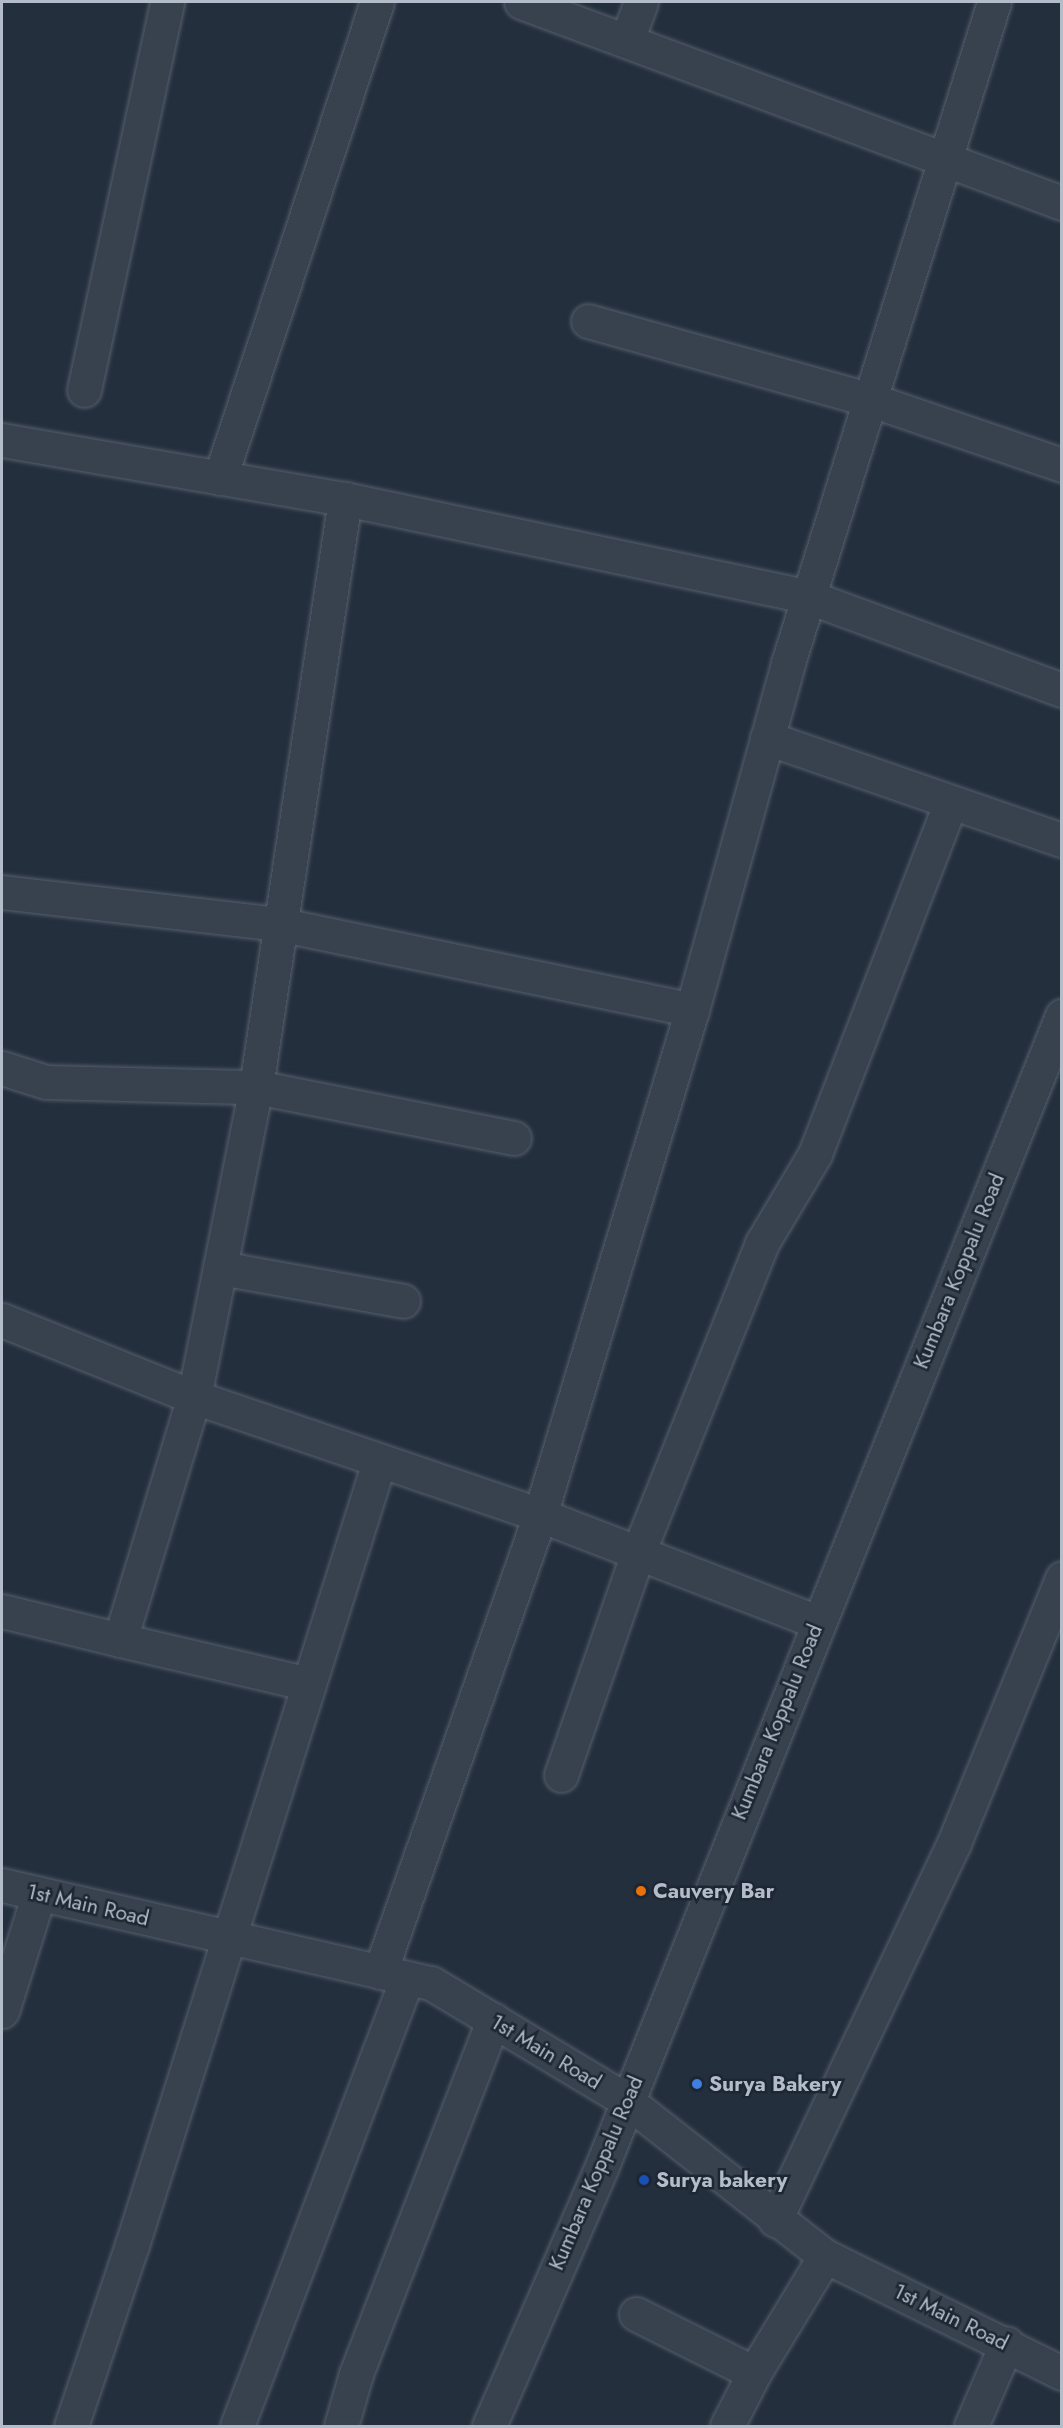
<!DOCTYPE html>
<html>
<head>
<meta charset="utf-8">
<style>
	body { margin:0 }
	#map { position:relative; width:1063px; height:2428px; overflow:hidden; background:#242f3e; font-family:Jost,sans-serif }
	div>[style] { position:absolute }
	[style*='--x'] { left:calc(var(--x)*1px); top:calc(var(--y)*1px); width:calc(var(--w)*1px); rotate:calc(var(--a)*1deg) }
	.roads { filter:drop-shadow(0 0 2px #565f6c) drop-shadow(0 0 2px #565f6c) }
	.minor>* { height:33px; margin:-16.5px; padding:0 16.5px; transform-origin:16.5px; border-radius:16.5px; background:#38414e }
	.dots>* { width:16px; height:16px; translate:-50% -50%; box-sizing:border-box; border:3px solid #1d2633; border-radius:50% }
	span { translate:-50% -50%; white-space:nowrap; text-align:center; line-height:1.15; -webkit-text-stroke:5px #1d2633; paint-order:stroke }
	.street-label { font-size:21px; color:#b4bcc9 }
	.poi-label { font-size:21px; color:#b4bcc9; font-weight:700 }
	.left { translate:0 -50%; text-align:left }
	.frame { position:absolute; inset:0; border:3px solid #b4bcc9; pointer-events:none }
</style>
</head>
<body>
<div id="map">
	<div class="roads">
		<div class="minor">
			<i style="--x:521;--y:2;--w:577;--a:20.38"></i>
			<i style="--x:627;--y:40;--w:40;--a:-69.8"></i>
			<i style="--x:588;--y:321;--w:294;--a:15.6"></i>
			<i style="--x:871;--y:400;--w:202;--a:18.8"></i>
			<i style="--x:84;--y:390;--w:397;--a:-77.9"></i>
			<i style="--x:2;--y:440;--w:348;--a:9.8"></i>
			<i style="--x:345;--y:499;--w:474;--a:11.9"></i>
			<i style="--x:809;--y:597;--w:270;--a:20.2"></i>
			<i style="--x:220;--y:478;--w:501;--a:-71.75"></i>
			<i style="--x:767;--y:738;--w:312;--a:19.1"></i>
			<i style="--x:2;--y:892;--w:278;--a:6.6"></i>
			<i style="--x:278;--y:924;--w:423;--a:11.7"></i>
			<i style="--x:2;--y:1068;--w:46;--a:17.7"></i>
			<i style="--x:46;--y:1082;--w:210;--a:1.4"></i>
			<i style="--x:256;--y:1087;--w:263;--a:11.2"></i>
			<i style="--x:220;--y:1268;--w:186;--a:10.2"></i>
			<i style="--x:2;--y:1320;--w:207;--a:21.9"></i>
			<i style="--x:194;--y:1397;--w:366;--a:18.8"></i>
			<i style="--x:540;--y:1515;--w:298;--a:21.1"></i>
			<i style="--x:2;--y:1611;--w:122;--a:13.8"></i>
			<i style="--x:309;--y:1684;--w:194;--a:-166.9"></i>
			<i style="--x:120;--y:1640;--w:254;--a:-73.1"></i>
			<i style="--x:194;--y:1397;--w:316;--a:-78.7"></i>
			<i style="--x:256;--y:1087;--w:595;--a:-81.39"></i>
			<i style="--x:561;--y:1775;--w:235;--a:-70.9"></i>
			<i style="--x:638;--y:1553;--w:334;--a:-68.2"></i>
			<i style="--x:762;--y:1243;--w:104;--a:-59.2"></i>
			<i style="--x:815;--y:1154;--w:377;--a:-68.9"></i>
			<i style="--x:2;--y:1885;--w:440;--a:12.9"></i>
			<i style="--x:431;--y:1983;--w:229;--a:31"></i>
			<i style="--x:627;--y:2101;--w:251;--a:38.1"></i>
			<i style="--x:825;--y:2256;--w:264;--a:26.3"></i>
			<i style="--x:380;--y:1972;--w:484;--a:-70.7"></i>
			<i style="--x:540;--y:1515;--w:527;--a:-73.25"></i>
			<i style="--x:692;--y:1010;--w:360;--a:-74.5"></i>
			<i style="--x:788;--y:663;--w:692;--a:-72.69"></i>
			<i style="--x:2;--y:2011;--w:123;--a:-72.5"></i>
			<i style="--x:775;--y:2220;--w:417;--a:-64.6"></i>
			<i style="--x:954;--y:1843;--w:286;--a:-67.8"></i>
			<i style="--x:636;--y:2314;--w:132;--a:26.6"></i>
			<i style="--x:71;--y:2426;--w:191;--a:-71.4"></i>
			<i style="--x:132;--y:2245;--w:821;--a:-72.49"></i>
			<i style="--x:237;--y:2426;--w:479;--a:-69.2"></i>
			<i style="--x:341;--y:2426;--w:54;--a:-73.9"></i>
			<i style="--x:356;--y:2374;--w:380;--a:-68.8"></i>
			<i style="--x:489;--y:2426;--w:283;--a:-66.5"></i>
			<i style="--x:602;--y:2166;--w:1239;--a:-68.2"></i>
			<i style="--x:727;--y:2426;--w:59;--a:-63"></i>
			<i style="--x:754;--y:2373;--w:137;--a:-58.7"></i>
			<i style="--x:971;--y:2426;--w:90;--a:-66.6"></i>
		</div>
	</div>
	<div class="dots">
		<i style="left:641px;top:1891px;background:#e8710a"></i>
		<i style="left:697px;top:2084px;background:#3f7fe0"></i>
		<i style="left:644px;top:2180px;background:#1a4fb4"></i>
	</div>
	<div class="street-label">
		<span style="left:959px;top:1271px;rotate:-68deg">Kumbara Koppalu Road</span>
		<span style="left:777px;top:1722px;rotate:-68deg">Kumbara Koppalu Road</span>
		<span style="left:88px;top:1905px;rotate:13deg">1st Main Road</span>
		<span style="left:546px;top:2052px;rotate:31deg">1st Main Road</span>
		<span style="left:596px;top:2173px;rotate:-67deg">Kumbara Koppalu Road</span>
		<span style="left:951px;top:2317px;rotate:26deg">1st Main Road</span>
	</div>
	<div class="poi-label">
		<span class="left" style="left:653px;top:1891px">Cauvery Bar</span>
		<span class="left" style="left:709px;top:2084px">Surya Bakery</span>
		<span class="left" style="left:656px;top:2180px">Surya bakery</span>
	</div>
	<div class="frame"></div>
</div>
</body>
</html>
